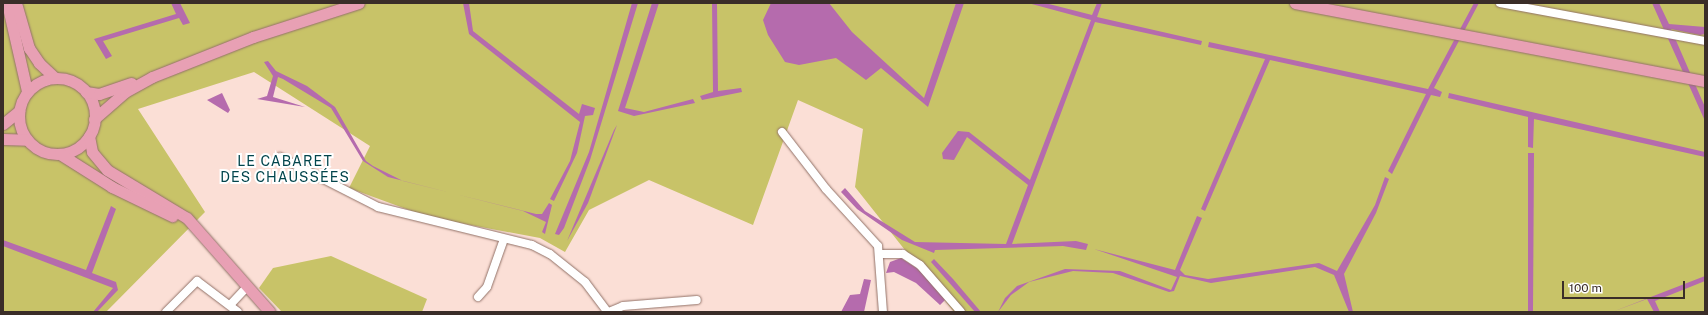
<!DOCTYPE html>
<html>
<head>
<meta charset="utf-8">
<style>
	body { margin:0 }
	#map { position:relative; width:1708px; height:315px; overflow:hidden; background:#fbdfd6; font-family:"Public Sans",sans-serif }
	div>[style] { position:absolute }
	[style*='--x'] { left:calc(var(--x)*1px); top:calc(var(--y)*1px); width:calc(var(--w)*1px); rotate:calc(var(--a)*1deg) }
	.green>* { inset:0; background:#c8c368 }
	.water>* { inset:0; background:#b56bad }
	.roads { filter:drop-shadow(0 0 1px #927268) drop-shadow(0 0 1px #927268) }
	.minor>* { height:8px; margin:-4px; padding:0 4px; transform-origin:4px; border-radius:4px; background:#fff }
	.major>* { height:11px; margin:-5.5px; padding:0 5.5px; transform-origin:5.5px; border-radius:5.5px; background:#e8a0b4 }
	.major>.ring { margin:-5.5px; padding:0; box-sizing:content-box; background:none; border:11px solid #e8a0b4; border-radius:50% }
	span { translate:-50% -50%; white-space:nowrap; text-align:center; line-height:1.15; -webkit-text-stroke:4px #fff; paint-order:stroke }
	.neighbourhood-label { font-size:14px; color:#02454c; letter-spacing:1px }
	.frame { position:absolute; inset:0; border:4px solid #3a2d28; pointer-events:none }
	.scale { position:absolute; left:1562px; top:281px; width:123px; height:18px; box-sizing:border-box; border:2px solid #3a2d28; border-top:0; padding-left:5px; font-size:12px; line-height:14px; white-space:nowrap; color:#3a2d28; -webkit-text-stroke:3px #fff; paint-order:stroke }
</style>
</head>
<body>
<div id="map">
	<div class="green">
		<i style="clip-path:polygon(3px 3px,1705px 3px,1705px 312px,954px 312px,855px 187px,863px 129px,798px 100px,753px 225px,649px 180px,589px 210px,565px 252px,540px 238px,428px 217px,349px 188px,370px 146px,254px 72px,138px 109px,205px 212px,106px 312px,3px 312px)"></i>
		<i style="clip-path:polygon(331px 256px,427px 299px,422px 312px,282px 312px,259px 288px,273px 268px)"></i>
	</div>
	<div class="water">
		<i style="clip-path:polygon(171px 3px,180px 3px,190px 23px,183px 25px,179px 18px,103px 41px,112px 56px,106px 59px,94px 39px,176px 14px)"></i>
		<i style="clip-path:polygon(463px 3px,469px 3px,473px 31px,579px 114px,582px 104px,595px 108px,593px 115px,585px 116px,577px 153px,554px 201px,550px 199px,570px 161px,580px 122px,469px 34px)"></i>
		<i style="clip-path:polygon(632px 3px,638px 3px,590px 160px,564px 228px,559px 235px,555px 234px,589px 152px)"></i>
		<i style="clip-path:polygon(652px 3px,659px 3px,625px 108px,644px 112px,693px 99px,695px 103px,634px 116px,618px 111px)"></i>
		<i style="clip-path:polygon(712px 3px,717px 3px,718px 91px,741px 88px,742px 92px,702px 100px,700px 96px,713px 92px)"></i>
		<i style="clip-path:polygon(771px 3px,829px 3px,852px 32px,924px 98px,956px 3px,964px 3px,928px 107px,881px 68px,866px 80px,836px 58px,799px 65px,785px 62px,768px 35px,763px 20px)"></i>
		<i style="clip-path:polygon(1028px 3px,1045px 3px,1092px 15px,1097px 3px,1102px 3px,1097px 17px,1202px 41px,1201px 45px,1095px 22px,1012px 244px,1076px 241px,1088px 244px,1086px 250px,1063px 246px,935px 250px,934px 253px,902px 240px,857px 209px,841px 192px,845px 188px,865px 211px,915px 242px,1006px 244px,1028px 185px,967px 137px,954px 160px,943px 159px,942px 153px,958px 131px,969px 132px,1030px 180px,1091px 20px)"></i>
		<i style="clip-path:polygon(1474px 3px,1479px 3px,1434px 88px,1442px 92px,1440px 97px,1431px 95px,1392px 174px,1388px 171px,1426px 94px,1270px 60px,1205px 211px,1201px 209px,1265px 59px,1208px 47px,1209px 42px,1428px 89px)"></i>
		<i style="clip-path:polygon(1652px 3px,1659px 3px,1669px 24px,1705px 27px,1705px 34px,1700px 35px,1671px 29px,1705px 107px,1705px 121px)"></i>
		<i style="clip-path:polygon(268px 61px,276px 71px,307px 86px,335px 107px,366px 161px,373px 166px,403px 181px,536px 214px,542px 214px,549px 203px,552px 205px,545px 234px,542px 232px,546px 222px,523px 211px,388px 177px,363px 161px,331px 108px,283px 79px,278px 77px,273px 97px,305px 107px,257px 99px,267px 96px,273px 76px,264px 62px)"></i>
		<i style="clip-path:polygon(222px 93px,230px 110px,228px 113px,207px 100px)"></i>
		<i style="clip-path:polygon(1449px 93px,1705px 152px,1705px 157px,1534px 119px,1533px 148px,1528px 147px,1528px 117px,1448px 98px)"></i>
		<i style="clip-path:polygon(617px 125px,588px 203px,567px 241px,614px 130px)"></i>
		<i style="clip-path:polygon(1528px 153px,1534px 153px,1533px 312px,1528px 312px)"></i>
		<i style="clip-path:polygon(1385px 177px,1389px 179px,1376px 213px,1344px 274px,1353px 312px,1349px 312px,1334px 275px,1315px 267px,1211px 283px,1180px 276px,1174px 291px,1169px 292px,1113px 273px,1073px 271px,1029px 282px,1011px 295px,998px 312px,1005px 298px,1017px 286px,1065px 269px,1120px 271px,1171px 290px,1177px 277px,1094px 249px,1175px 270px,1197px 216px,1202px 218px,1180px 270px,1185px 275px,1208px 279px,1319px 263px,1337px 271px,1375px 205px)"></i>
		<i style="clip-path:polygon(111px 206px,116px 209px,92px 273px,116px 282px,118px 290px,97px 312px,93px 312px,113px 288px,3px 246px,3px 240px,86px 270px)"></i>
		<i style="clip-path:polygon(901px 258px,918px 269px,946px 299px,940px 305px,916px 283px,894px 272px,886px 273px,890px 262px)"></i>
		<i style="clip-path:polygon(934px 259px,953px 279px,981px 312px,975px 312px,931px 262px)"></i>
		<i style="clip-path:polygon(1705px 276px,1705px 281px,1655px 301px,1660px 312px,1654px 312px,1647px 299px,1612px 312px)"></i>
		<i style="clip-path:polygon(864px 279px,871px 280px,864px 312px,841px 312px,850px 295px,860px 294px)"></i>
	</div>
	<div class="roads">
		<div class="minor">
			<i style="--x:1500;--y:3;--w:208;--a:10.5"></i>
			<i style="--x:782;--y:132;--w:72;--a:52.3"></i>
			<i style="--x:826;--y:189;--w:77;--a:47.6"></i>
			<i style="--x:878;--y:246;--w:66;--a:85.7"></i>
			<i style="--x:280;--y:157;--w:110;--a:27"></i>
			<i style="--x:378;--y:207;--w:159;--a:13.9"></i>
			<i style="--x:532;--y:245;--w:20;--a:27"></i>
			<i style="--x:550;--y:254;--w:45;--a:38.7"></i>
			<i style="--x:585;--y:282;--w:38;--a:53"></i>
			<i style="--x:880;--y:254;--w:23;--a:0"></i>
			<i style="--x:903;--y:254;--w:20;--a:33"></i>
			<i style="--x:920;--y:265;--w:62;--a:48.9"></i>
			<i style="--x:478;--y:297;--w:13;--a:-48"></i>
			<i style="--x:487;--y:287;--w:51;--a:-70.5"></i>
			<i style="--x:231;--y:304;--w:23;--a:-47"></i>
			<i style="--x:166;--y:312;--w:44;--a:-45"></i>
			<i style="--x:197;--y:281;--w:51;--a:37.1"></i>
			<i style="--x:609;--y:312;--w:15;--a:-23"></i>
			<i style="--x:623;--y:306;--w:74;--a:-4.6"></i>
		</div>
		<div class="major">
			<i style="--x:7;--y:3;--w:90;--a:77.2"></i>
			<i style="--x:16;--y:3;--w:47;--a:73.9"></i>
			<i style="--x:29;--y:48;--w:18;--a:56"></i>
			<i style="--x:39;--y:63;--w:22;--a:43"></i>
			<i style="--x:1295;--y:3;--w:417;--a:10.8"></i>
			<i class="ring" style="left:19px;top:78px;width:65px;height:65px"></i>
			<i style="--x:86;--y:92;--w:13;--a:9"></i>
			<i style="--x:99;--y:94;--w:34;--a:-19"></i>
			<i style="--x:94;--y:119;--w:41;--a:-41.1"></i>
			<i style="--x:125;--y:92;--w:31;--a:-29"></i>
			<i style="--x:152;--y:77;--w:109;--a:-21.6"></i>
			<i style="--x:253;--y:37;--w:111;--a:-17.8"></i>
			<i style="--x:3;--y:124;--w:21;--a:-39"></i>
			<i style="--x:89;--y:136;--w:16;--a:79"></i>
			<i style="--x:92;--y:152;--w:23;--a:50"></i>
			<i style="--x:107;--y:170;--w:93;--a:31"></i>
			<i style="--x:187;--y:218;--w:125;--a:48.6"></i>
			<i style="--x:3;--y:139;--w:24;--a:2"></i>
			<i style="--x:60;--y:154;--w:62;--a:32.4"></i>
			<i style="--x:112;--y:187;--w:67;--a:25.8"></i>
		</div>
	</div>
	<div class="neighbourhood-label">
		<span style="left:285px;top:169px">LE CABARET<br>DES CHAUSSÉES</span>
	</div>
	<div class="frame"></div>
	<div class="scale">100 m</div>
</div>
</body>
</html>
